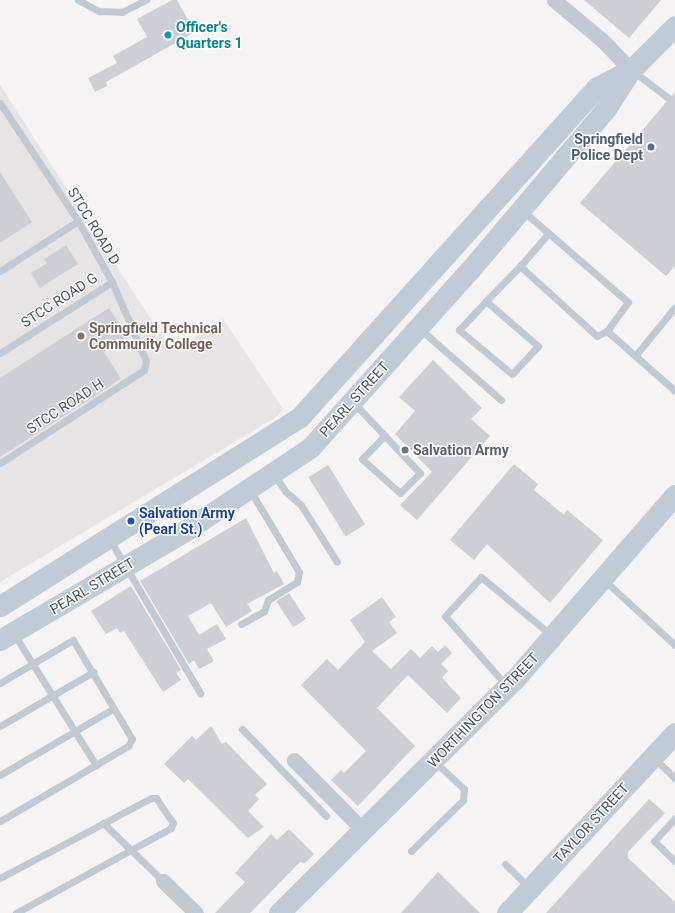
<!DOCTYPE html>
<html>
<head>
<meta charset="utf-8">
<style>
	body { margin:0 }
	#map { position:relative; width:675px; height:913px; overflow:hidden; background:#f5f3f3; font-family:Roboto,sans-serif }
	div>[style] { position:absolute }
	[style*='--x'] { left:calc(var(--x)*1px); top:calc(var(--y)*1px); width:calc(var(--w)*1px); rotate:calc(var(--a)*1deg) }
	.education>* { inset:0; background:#e6e4e5 }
	.building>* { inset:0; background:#cdcfd5; transform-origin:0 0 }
	.lane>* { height:7px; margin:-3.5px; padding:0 3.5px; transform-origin:3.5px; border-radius:3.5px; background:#c1cad2 }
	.street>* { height:15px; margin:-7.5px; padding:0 7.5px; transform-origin:7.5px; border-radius:7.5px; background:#c1cad2 }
	.secondary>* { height:21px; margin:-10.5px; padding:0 10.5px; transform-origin:10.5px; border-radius:10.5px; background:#c1cbd6 }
	.dots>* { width:11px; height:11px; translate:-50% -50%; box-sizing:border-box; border:2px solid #fff; border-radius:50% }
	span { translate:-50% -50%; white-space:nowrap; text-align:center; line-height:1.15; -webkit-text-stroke:3px #fff; paint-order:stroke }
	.culture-label { font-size:14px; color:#0d838f; font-weight:700 }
	.left { translate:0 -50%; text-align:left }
	.service-label { font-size:14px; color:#4e5e75; font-weight:700 }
	.right { translate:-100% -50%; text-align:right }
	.street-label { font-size:14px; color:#4a5661 }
	.education-label { font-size:14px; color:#785e54; font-weight:700 }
	.worship-label { font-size:14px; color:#5b616d; font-weight:700 }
	.transit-label { font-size:14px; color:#164399; font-weight:700 }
</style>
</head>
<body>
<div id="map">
	<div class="education">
		<i style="clip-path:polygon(0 85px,172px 352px,223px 319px,283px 409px,278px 416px,0 582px)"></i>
	</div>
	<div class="building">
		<i style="clip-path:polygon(172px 0,177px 0,195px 32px,106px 82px,107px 86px,95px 92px,88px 78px,117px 63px,113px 56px,147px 37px,137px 19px)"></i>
		<i style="clip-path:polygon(584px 0,661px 0,629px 38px)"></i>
		<i style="clip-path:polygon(675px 92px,675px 266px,666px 276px,580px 203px)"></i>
		<i style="clip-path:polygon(0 172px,32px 222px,0 243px)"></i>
		<i style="clip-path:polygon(66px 245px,78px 264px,40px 288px,31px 273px,47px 263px,44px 259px)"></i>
		<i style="clip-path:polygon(109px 308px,127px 336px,104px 352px,121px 379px,0 457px,0 378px)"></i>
		<i style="clip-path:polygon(433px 360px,482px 408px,471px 419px,490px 436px,417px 520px,400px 505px,432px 472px,395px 434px,415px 411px,399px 397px)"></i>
		<i style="clip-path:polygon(514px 464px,538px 484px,534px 490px,564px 515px,567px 510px,603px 540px,550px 603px,487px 544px,474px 560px,450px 540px)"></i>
		<i style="left:328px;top:465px;width:70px;height:23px;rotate:58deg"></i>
		<i style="clip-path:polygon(246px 518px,274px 573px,277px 571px,284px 584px,247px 604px,252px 611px,226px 627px,211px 603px,188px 616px,199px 635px,217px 624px,226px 639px,207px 649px,214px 661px,199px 669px,194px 660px,189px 664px,140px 581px)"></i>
		<i style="clip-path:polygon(131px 586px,181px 670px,176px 673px,181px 680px,163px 692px,124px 631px,120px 633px,117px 628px,106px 634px,91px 611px)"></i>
		<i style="left:289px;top:593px;width:31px;height:15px;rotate:57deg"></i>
		<i style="clip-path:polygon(382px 597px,396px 617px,389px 622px,397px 633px,372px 651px,391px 669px,411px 649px,420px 658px,432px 646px,438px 652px,445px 645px,452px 653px,441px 664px,448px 671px,442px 678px,461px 698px,447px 713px,408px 675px,377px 708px,415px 746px,358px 806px,331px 780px,341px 770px,344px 773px,366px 751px,301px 685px,327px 659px,338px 670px,365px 642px,350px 620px)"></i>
		<i style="clip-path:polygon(211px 726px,222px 744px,226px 742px,267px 784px,255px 795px,259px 799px,248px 811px,264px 827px,248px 838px,188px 779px,184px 783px,164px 764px,192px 736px,196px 740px)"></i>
		<i style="clip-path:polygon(649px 799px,665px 813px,628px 852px,628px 858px,675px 902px,675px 913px,546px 913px)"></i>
		<i style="clip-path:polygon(289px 829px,314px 854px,305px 863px,300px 862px,250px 913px,215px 913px,245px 882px,235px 873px,271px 834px,277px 840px)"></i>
		<i style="clip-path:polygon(438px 872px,480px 913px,401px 913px)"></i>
	</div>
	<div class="lane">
		<i style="--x:78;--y:0;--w:24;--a:28"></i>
		<i style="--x:99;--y:11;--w:23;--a:2"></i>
		<i style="--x:122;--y:12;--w:27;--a:-27"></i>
		<i style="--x:633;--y:71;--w:43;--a:37.4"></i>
		<i style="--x:0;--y:103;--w:141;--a:56.5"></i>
		<i style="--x:78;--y:221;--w:70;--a:60.9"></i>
		<i style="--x:112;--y:282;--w:86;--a:66.7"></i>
		<i style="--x:146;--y:361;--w:9;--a:103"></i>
		<i style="--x:144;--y:370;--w:171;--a:147.1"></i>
		<i style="--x:523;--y:211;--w:139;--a:40.9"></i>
		<i style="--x:628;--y:302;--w:36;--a:126"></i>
		<i style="--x:607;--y:331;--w:91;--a:41.4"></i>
		<i style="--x:520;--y:266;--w:43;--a:-48.8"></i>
		<i style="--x:0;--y:271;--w:93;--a:-32.7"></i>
		<i style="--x:486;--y:301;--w:69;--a:40.9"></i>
		<i style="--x:538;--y:346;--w:38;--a:133"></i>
		<i style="--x:512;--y:374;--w:69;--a:-140.3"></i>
		<i style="--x:459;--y:330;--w:40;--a:-47"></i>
		<i style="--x:486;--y:301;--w:49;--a:-45.8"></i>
		<i style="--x:520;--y:266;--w:104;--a:42.3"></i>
		<i style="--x:597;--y:336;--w:11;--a:-27"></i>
		<i style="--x:419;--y:328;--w:109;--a:41.3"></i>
		<i style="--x:0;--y:353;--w:133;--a:-32.4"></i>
		<i style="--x:635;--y:356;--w:63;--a:-50.8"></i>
		<i style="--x:353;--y:402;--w:98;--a:46.7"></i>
		<i style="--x:420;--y:473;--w:28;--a:135"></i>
		<i style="--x:400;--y:493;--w:51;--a:-138.2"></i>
		<i style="--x:362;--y:459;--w:30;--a:-46"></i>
		<i style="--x:273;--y:473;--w:22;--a:56"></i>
		<i style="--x:285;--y:491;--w:21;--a:41"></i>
		<i style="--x:301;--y:505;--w:67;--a:57.7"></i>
		<i style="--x:110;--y:540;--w:178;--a:59.5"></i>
		<i style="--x:604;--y:580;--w:96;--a:42.5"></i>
		<i style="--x:241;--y:624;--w:26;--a:-29"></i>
		<i style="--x:264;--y:611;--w:12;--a:-70"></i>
		<i style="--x:268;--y:600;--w:34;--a:-32"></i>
		<i style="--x:297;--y:582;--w:10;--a:-79"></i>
		<i style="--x:299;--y:572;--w:96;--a:-120.9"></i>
		<i style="--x:14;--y:634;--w:155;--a:58"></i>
		<i style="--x:0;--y:683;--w:85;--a:-30.5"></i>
		<i style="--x:73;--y:640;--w:115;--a:59.2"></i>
		<i style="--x:132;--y:739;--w:8;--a:120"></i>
		<i style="--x:128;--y:746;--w:148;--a:149.6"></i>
		<i style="--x:506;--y:685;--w:92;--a:-131.5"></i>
		<i style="--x:445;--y:616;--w:53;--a:-47.3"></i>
		<i style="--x:481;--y:577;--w:89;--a:39.6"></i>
		<i style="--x:0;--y:726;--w:108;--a:-30.1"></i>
		<i style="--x:242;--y:729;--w:121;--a:46"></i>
		<i style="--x:655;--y:759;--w:28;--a:44"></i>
		<i style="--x:0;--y:775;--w:132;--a:-30.4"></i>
		<i style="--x:675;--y:818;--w:31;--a:132"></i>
		<i style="--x:654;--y:841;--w:29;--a:44"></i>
		<i style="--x:103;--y:823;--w:83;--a:44"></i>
		<i style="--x:411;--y:851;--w:73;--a:-44.4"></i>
		<i style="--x:463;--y:800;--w:11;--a:-85"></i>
		<i style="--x:464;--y:789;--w:41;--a:-137"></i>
		<i style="--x:505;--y:864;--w:33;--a:44"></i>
		<i style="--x:0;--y:878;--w:171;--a:-27.9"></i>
		<i style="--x:151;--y:798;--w:5;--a:0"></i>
		<i style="--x:156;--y:798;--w:30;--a:56"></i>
		<i style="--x:173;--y:823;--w:5;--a:112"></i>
		<i style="--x:171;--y:828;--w:177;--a:151.3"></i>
	</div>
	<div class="street">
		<i style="--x:554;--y:0;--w:64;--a:39.9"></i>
		<i style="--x:603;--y:41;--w:40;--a:46"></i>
		<i style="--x:294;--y:760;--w:98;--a:45.4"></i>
		<i style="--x:163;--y:881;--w:46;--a:44.1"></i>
	</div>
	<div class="secondary">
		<i style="--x:0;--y:606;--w:353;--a:-32.2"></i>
		<i style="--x:299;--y:418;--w:445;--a:-48"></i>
		<i style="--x:597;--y:87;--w:37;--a:-27"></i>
		<i style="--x:0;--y:640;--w:215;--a:-30.5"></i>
		<i style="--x:185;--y:531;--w:150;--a:-33.6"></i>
		<i style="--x:310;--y:448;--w:238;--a:-48.1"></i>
		<i style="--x:469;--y:271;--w:211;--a:-49.8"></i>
		<i style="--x:605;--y:110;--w:48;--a:-57"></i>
		<i style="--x:631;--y:70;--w:62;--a:-45"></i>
		<i style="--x:279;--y:913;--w:331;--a:-44.8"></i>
		<i style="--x:514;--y:680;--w:245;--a:-49"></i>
		<i style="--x:507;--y:913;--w:246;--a:-47"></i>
	</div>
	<div class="dots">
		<i style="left:168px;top:35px;background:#0f9aa8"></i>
		<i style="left:651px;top:147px;background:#5c6f8a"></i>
		<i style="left:81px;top:336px;background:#8d6e63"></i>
		<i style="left:405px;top:450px;background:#6b7280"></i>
		<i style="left:131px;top:521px;background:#1a4fb4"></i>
	</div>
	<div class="culture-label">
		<span class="left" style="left:176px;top:35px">Officer's<br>Quarters 1</span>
	</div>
	<div class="service-label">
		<span class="right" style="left:643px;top:147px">Springfield<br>Police Dept</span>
	</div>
	<div class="street-label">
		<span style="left:94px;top:226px;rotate:59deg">STCC ROAD D</span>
		<span style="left:59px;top:300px;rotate:-33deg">STCC ROAD G</span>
		<span style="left:354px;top:399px;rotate:-48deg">PEARL STREET</span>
		<span style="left:65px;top:406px;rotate:-33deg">STCC ROAD H</span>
		<span style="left:92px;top:586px;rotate:-31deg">PEARL STREET</span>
		<span style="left:483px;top:710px;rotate:-46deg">WORTHINGTON STREET</span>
		<span style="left:591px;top:823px;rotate:-47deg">TAYLOR STREET</span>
	</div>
	<div class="education-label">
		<span class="left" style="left:89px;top:336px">Springfield Technical<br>Community College</span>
	</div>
	<div class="worship-label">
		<span class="left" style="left:413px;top:450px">Salvation Army</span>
	</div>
	<div class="transit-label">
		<span class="left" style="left:139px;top:521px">Salvation Army<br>(Pearl St.)</span>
	</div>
</div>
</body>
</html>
